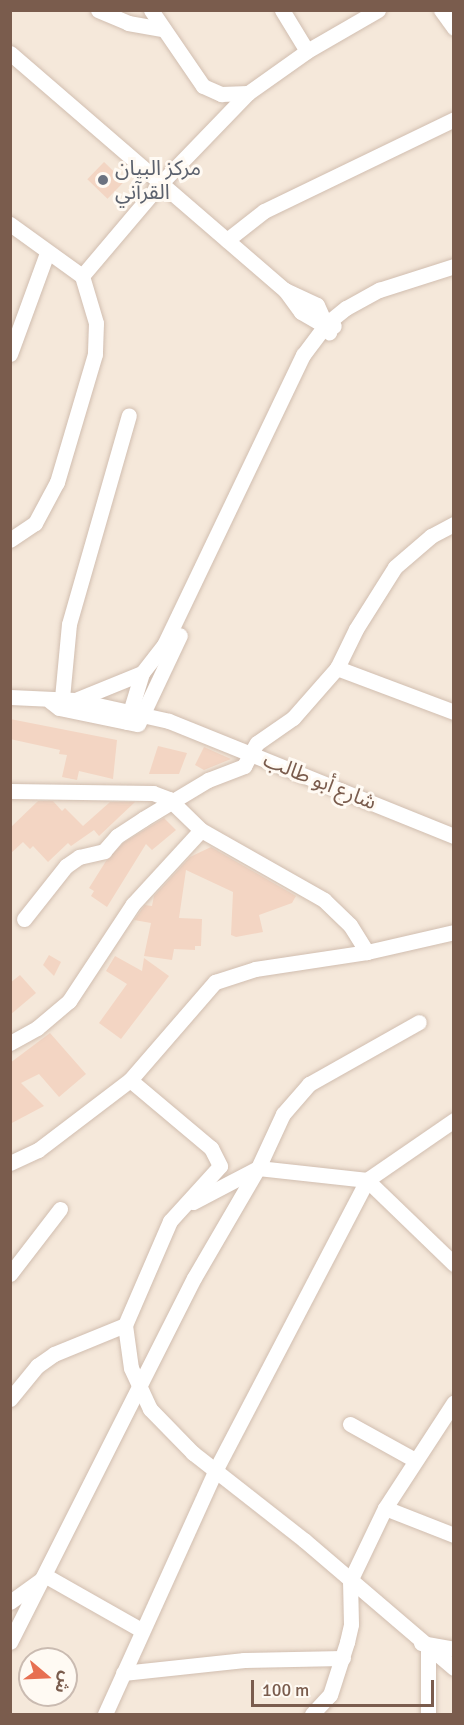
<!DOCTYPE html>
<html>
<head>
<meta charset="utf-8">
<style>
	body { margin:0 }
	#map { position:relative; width:464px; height:1725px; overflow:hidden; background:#fdf6ec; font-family:Signika,"Noto Sans Arabic",sans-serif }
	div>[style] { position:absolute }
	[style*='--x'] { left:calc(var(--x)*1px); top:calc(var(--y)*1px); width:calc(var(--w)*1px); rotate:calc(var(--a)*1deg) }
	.residential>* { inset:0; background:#f5e8da }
	.building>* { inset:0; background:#f3d5c3; transform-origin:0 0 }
	.roads { filter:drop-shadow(0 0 2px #d1beb0) drop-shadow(0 0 2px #d1beb0) }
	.minor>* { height:15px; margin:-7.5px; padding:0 7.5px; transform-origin:7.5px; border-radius:7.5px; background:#fff }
	.dots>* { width:16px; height:16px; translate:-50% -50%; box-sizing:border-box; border:3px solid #fffaf3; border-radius:50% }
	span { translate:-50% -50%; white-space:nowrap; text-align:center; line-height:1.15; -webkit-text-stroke:6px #fffaf3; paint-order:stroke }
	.worship-label { font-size:21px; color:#5b616d }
	.left { translate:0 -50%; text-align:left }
	.street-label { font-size:21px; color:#7a5c4d }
	.frame { position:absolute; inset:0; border:12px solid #7a5c4d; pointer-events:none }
	.north { position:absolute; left:18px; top:1647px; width:60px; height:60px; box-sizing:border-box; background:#fffaf3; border:2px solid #cabbb1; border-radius:50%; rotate:109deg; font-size:16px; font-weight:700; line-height:24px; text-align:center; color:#7a5c4d }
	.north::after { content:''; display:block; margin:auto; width:21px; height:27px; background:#e76f51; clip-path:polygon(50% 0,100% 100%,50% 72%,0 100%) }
	.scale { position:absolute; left:251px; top:1680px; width:183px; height:27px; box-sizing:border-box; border:3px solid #7a5c4d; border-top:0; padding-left:8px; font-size:18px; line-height:21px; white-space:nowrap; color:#7a5c4d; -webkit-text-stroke:4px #fffaf3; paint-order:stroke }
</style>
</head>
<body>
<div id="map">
	<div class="residential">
		<i style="clip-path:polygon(evenodd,11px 11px,453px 11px,453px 1714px,11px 1714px,11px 11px,30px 1659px,66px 1659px,66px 1695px,30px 1695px,30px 1659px)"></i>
	</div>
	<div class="building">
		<i style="left:104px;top:162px;width:28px;height:24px;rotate:44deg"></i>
		<i style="clip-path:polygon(10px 719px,117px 740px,113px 779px,79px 771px,77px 780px,62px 777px,67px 755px,59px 754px,60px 750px,10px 739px)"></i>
		<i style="clip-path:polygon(158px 746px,187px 753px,179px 774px,149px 774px)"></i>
		<i style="clip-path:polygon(204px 747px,231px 759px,204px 770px,195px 765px)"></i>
		<i style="clip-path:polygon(38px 801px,53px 801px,62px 811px,65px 808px,83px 826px,110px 802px,135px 802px,99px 836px,94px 830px,71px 846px,68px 843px,48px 862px,33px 846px,30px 849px,23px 842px,10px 854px,10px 828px)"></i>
		<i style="clip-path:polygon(164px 818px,176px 830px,152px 850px,146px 844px,107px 907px,91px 896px,94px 891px,89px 888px,106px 861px,123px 843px)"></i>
		<i style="clip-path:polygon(211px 847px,296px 896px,292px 903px,259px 915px,263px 932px,236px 937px,231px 935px,233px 892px,186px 870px,179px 918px,202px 919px,201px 946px,195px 946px,195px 950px,174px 949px,172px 960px,144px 956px,151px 923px,134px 920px,145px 905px,152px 906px,154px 896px,190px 857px)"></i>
		<i style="clip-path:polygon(49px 955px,61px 962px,54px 976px,43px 965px)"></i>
		<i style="clip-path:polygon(115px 956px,142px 971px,144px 958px,169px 976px,121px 1039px,99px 1023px,127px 984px,106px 971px)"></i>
		<i style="clip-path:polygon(20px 975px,36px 993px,10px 1015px,10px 983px)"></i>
		<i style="clip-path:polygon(50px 1033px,86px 1074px,59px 1097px,39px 1074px,21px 1083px,44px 1106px,10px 1124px,10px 1063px)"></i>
	</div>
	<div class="roads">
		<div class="minor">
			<i style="--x:98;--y:10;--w:33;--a:23"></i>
			<i style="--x:128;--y:23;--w:36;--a:10"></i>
			<i style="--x:151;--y:10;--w:92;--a:55.6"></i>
			<i style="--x:203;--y:86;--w:20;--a:24"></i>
			<i style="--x:221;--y:94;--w:27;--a:-2"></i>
			<i style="--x:282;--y:10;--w:48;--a:58.6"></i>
			<i style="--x:441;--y:10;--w:22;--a:54"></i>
			<i style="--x:10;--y:53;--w:363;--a:40.8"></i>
			<i style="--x:285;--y:290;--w:27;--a:54"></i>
			<i style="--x:301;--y:312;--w:22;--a:30"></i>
			<i style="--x:320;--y:323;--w:14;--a:12"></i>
			<i style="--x:10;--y:224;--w:89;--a:35.8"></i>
			<i style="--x:82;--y:276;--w:49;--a:73.4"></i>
			<i style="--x:96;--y:323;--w:31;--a:92"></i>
			<i style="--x:95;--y:354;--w:134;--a:106.5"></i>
			<i style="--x:57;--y:482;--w:47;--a:118.2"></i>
			<i style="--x:35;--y:523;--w:30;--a:146"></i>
			<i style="--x:227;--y:240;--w:47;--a:-38.1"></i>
			<i style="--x:264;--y:211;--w:211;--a:-25.8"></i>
			<i style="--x:82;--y:276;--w:122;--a:-49.7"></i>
			<i style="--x:161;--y:183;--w:125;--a:-46"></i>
			<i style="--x:248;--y:93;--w:72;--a:-35.4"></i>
			<i style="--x:307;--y:51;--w:82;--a:-30"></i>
			<i style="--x:285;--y:290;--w:35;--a:25"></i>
			<i style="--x:317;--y:305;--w:30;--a:66"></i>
			<i style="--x:10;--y:354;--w:108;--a:-69.9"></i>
			<i style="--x:337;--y:668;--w:125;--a:20.6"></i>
			<i style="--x:10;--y:697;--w:65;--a:2.6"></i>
			<i style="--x:75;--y:700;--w:96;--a:12.6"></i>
			<i style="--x:169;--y:721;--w:307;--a:22"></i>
			<i style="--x:62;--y:698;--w:74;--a:-84.6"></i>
			<i style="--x:69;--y:624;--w:217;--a:-74"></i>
			<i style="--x:78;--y:699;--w:69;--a:-22.1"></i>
			<i style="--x:50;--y:701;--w:11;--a:38"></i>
			<i style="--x:59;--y:708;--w:79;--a:11.7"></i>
			<i style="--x:127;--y:722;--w:51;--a:-73"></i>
			<i style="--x:142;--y:673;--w:36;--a:-52"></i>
			<i style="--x:164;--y:645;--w:322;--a:-64.4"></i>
			<i style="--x:303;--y:355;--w:39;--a:-53"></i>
			<i style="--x:326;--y:324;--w:26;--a:-39"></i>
			<i style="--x:346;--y:308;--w:38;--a:-29"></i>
			<i style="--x:379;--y:290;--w:79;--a:-17.7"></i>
			<i style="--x:138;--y:724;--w:98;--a:-64.7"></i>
			<i style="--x:10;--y:791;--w:143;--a:0.8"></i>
			<i style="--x:153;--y:793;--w:17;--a:21"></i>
			<i style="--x:169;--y:799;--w:45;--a:44.1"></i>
			<i style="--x:201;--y:830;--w:142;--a:29.6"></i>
			<i style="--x:324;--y:900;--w:36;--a:44"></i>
			<i style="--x:350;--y:925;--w:32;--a:58"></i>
			<i style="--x:24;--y:919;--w:68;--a:-51.6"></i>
			<i style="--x:66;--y:866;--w:16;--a:-35"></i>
			<i style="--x:79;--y:857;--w:26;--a:-13"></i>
			<i style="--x:104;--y:851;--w:20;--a:-49"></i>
			<i style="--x:117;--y:836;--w:31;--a:-33"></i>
			<i style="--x:143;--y:819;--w:76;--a:-31"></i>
			<i style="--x:208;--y:780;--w:39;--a:-21"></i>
			<i style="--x:244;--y:766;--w:26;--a:-61"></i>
			<i style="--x:257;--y:743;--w:44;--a:-34.8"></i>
			<i style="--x:293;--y:718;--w:67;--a:-48.7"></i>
			<i style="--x:337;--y:668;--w:43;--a:-64"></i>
			<i style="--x:356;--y:629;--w:73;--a:-57.8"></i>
			<i style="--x:395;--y:567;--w:48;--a:-40.7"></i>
			<i style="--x:431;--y:536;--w:26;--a:-28"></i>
			<i style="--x:10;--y:1043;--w:31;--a:-29"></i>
			<i style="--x:37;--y:1028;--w:42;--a:-40.2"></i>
			<i style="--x:69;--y:1001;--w:116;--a:-56.6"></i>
			<i style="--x:133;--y:904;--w:100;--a:-47.4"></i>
			<i style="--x:130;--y:1080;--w:106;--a:40"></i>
			<i style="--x:211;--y:1148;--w:20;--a:63"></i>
			<i style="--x:220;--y:1166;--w:74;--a:132.3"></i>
			<i style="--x:170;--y:1221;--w:113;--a:113.4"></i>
			<i style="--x:125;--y:1325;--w:43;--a:82.1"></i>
			<i style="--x:131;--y:1368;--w:45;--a:65.1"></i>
			<i style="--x:150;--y:1409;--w:62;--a:45.7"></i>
			<i style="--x:193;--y:1453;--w:141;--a:38.1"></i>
			<i style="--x:304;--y:1540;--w:197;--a:40.5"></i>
			<i style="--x:10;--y:1163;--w:31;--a:-25"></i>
			<i style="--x:38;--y:1150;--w:116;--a:-37.3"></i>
			<i style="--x:130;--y:1080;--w:130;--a:-49.1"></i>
			<i style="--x:215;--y:982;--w:42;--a:-18"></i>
			<i style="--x:255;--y:969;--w:113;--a:-8.6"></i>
			<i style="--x:367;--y:952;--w:89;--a:-12.9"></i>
			<i style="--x:193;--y:1202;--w:73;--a:-27.6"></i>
			<i style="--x:258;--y:1168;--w:110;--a:6.3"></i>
			<i style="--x:367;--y:1180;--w:121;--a:44"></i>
			<i style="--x:10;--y:1274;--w:82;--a:-52.4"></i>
			<i style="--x:10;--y:1399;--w:43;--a:-50.7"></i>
			<i style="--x:37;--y:1366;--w:21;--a:-35"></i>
			<i style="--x:54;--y:1354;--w:77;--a:-22.2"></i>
			<i style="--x:350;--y:1424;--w:74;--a:29"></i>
			<i style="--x:385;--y:1508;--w:74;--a:21.4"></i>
			<i style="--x:10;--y:1602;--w:44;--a:-35.8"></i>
			<i style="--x:46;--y:1576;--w:109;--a:29.6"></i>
			<i style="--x:10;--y:1642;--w:408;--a:-63.2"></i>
			<i style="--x:194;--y:1278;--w:127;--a:-59.8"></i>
			<i style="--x:258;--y:1168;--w:60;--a:-65.2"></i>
			<i style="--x:283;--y:1114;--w:40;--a:-49"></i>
			<i style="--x:309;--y:1084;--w:126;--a:-29.4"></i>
			<i style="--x:421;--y:1643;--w:34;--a:10"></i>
			<i style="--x:123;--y:1673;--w:122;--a:-6.1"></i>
			<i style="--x:244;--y:1660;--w:99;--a:-1.2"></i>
			<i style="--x:105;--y:1714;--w:267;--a:-65.6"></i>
			<i style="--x:215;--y:1471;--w:328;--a:-62.4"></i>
			<i style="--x:367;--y:1180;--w:106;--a:-34.6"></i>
			<i style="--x:312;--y:1714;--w:26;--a:-47"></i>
			<i style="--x:330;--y:1695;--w:56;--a:-72.2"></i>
			<i style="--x:347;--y:1642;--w:18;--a:-77"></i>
			<i style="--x:351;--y:1624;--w:43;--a:-91.3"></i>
			<i style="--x:350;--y:1581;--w:81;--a:-64.4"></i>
			<i style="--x:385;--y:1508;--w:126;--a:-56.9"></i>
			<i style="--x:428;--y:1714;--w:64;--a:-90"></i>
		</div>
	</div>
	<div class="dots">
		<i style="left:103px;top:180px;background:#6b7280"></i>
	</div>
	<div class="worship-label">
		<span class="left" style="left:115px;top:180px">مركز البيان<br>القرآني</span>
	</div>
	<div class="street-label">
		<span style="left:320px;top:781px;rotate:22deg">شارع أبو طالب</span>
	</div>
	<div class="frame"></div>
	<div class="north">ش</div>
	<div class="scale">100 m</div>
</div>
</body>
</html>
